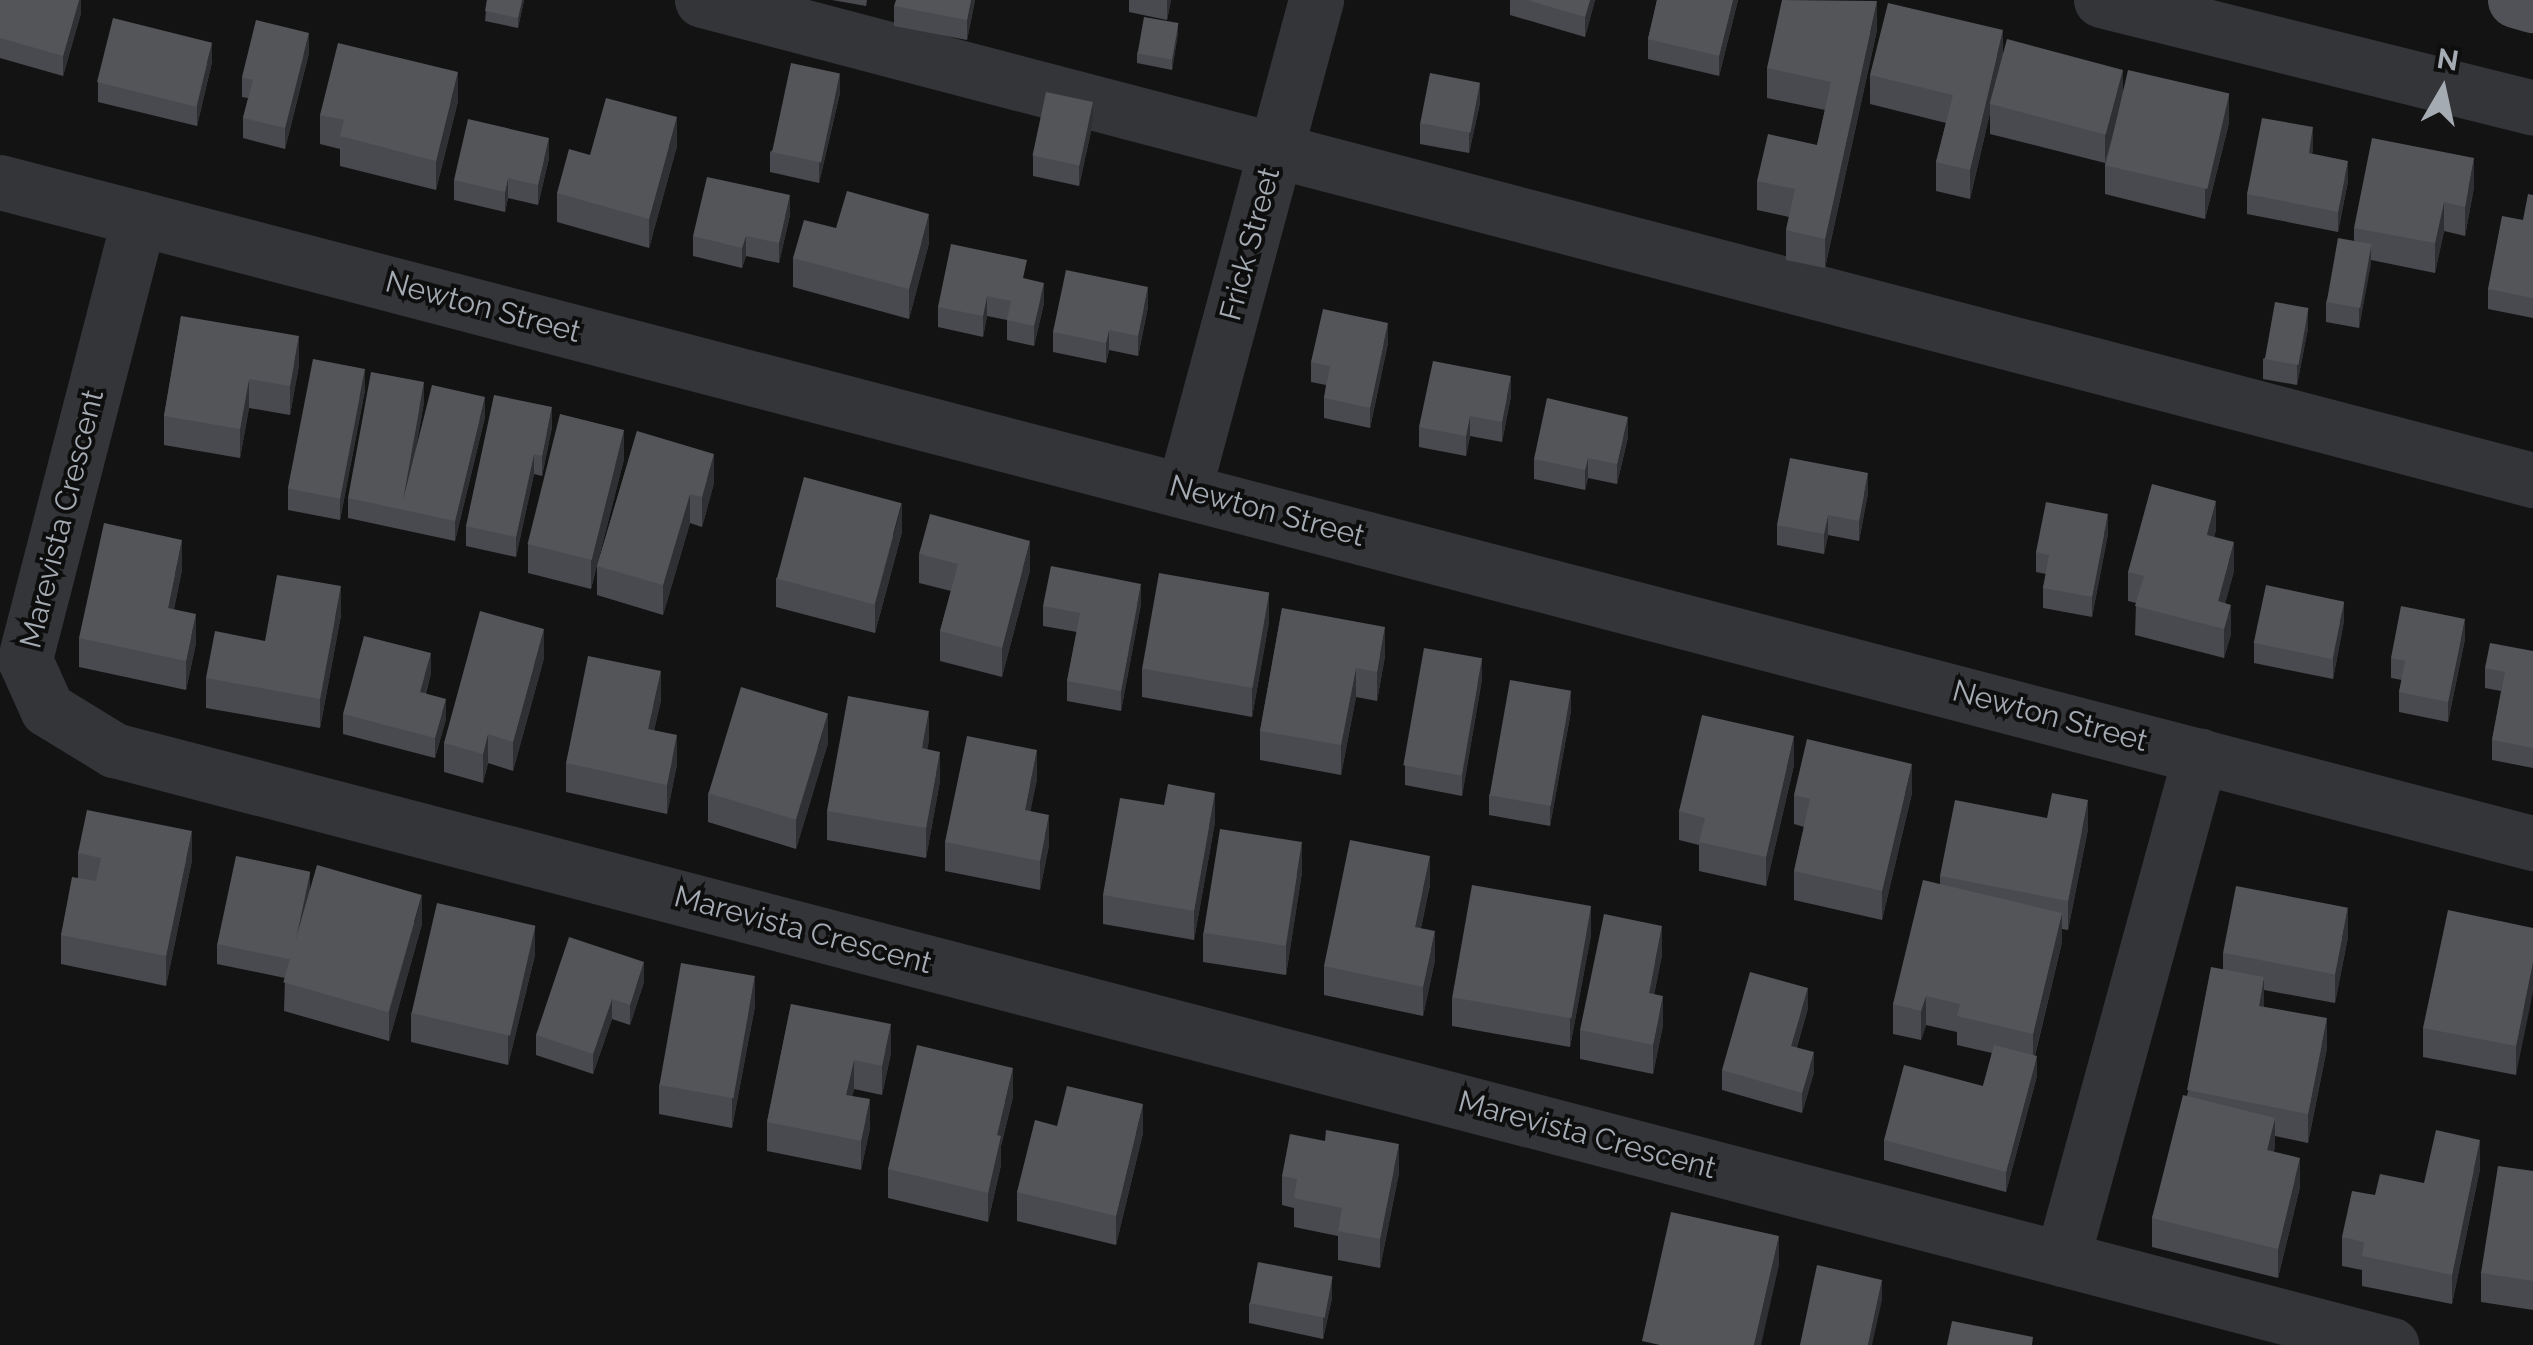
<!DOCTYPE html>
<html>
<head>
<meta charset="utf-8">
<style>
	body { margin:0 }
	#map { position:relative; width:2533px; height:1345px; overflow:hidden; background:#131314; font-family:Raleway,sans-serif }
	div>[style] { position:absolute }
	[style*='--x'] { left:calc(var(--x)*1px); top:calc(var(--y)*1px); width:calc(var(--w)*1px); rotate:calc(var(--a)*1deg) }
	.minor>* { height:55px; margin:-27.5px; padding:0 27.5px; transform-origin:27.5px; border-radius:27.5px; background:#343538 }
	.major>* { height:55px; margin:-27.5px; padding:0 27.5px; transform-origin:27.5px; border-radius:27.5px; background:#505257 }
	.wall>* { inset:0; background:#494a4f }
	.shaded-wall>* { inset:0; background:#2f3033 }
	.building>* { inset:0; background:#535559; transform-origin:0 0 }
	span { translate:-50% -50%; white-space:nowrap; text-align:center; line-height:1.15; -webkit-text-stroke:8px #0e0e0f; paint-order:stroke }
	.street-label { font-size:30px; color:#a5abb3 }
	.north { position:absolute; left:2393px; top:40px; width:100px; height:100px; -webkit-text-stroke:8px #0e0e0f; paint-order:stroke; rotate:9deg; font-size:28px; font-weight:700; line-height:40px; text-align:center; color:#a5abb3 }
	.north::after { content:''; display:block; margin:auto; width:35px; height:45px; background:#a5abb3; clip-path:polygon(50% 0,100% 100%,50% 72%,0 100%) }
</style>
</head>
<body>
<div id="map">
	<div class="minor">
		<i style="--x:702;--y:0;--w:1893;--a:14.69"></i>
		<i style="--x:2101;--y:0;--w:445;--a:14"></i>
		<i style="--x:0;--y:182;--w:2618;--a:14.63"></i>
		<i style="--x:139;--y:218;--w:456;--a:104.5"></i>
		<i style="--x:25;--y:660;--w:54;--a:65.8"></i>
		<i style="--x:47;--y:709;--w:79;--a:31.5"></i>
		<i style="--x:114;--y:750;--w:2354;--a:14.64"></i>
		<i style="--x:1184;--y:489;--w:507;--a:-74.89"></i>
		<i style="--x:2062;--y:1259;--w:522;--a:-74.66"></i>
	</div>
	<div class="major">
		<i style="--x:2515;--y:0;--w:19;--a:16"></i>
	</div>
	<div class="wall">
		<i style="clip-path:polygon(0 0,81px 0,81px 13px,63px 76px,0 58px)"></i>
		<i style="clip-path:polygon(487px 0,524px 0,518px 28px,485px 21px)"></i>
		<i style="clip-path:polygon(832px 0,867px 0,866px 6px)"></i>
		<i style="clip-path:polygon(975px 0,967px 40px,894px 26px,894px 6px)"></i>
		<i style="clip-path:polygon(1129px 0,1171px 0,1167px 20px,1129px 12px)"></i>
		<i style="clip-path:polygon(1510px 0,1595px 0,1585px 37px,1510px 15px)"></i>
		<i style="clip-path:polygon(1657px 0,1738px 0,1719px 76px,1648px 59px,1648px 39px)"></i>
		<i style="clip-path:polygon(1877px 30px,1825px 268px,1786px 260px,1786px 230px,1789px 217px,1757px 210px,1757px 181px,1817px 145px,1825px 110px,1767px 98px,1767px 68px)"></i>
		<i style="clip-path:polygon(1178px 33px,1172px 70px,1137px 63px,1137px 53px)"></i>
		<i style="clip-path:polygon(309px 53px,285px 149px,243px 138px,243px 118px,248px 98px,242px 97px,242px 77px)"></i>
		<i style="clip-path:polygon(2003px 54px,2123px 93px,2229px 123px,2205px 219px,2105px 194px,2105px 163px,1990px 134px,1990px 113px,1970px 199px,1936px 191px,1936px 162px,1946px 123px,1870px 104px,1870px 75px)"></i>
		<i style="clip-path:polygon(212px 62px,197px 126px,98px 102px,98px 82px)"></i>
		<i style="clip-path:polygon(840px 93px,819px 183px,770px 172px,770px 152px)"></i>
		<i style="clip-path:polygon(458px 101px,436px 190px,340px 166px,340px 149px,320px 144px,320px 115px)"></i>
		<i style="clip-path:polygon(1480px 103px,1469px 153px,1420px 144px,1420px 123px)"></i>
		<i style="clip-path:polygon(1093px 122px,1079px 186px,1033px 176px,1033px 156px)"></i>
		<i style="clip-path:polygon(677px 146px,649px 248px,557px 222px,557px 193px,590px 155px)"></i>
		<i style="clip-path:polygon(2313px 147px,2312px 154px,2348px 181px,2338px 232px,2247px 214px,2247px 194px)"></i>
		<i style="clip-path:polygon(549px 158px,538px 205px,508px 198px,505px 212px,454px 200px,454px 180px)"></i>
		<i style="clip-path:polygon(2474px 187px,2465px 236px,2444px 231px,2435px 273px,2371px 260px,2359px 328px,2326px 322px,2326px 302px,2354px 241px,2354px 228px)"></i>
		<i style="clip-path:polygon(2533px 195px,2533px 318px,2488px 309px,2488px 289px,2523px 220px)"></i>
		<i style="clip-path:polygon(790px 215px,779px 263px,746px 256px,742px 268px,693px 256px,693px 236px)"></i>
		<i style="clip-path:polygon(836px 228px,929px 243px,909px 319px,793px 287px,793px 258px)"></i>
		<i style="clip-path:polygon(1027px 279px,1044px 303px,1034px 346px,1007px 340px,1007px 320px,987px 316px,983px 337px,938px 327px,938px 307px)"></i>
		<i style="clip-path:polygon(1148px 307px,1138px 356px,1109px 350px,1106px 363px,1053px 352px,1053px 332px)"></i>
		<i style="clip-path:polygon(181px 316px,299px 365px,290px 415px,249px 408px,240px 458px,164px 445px,164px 416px)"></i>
		<i style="clip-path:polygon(2308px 328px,2297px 385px,2263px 379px,2263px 359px)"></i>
		<i style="clip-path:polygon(1388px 343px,1370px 428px,1324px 418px,1324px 398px,1326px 385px,1311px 382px,1311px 362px)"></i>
		<i style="clip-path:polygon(365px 390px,340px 520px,288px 510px,288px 489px)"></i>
		<i style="clip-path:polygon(1511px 396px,1502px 442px,1470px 436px,1466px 456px,1419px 447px,1419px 427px)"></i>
		<i style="clip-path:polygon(424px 402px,415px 454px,485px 417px,455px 541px,348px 518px,348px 498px)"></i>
		<i style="clip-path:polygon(552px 427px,542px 476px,534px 474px,516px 557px,466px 546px,466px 526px)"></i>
		<i style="clip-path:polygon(637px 431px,714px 483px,702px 527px,690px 523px,663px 615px,597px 595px,597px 566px)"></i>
		<i style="clip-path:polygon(1628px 437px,1617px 484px,1588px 478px,1585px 490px,1534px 479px,1534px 459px)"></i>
		<i style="clip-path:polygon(624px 459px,591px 589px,528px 573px,528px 544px)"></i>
		<i style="clip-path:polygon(1868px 493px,1859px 541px,1828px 535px,1824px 554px,1777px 545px,1777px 525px)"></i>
		<i style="clip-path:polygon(2216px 530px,2214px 536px,2234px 571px,2225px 603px,2231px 634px,2224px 658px,2135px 635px,2136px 603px,2128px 601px,2128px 572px)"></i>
		<i style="clip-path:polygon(902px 532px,875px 633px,776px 607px,776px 578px)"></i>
		<i style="clip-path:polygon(2108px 534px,2092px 617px,2043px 608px,2043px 588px,2046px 574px,2036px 572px,2036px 552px)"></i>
		<i style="clip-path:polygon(919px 554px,1030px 570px,1002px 677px,940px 661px,940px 631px,951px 591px,919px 583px)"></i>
		<i style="clip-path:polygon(182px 570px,174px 609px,196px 643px,186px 690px,79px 667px,79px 638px)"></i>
		<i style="clip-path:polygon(1141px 604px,1121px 711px,1067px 701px,1067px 681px,1077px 632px,1043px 626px,1043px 606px)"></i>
		<i style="clip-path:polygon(1282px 608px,1385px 656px,1377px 701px,1356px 697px,1341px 775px,1260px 760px,1260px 731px)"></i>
		<i style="clip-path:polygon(341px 615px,320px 728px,206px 708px,206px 678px,265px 641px)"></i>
		<i style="clip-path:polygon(2344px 621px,2333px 679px,2254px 663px,2254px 643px)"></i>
		<i style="clip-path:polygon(1269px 622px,1252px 717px,1142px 697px,1142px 668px)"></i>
		<i style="clip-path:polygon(2465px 639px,2448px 722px,2399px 712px,2399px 692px,2402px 680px,2391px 678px,2391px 658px)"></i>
		<i style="clip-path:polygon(2533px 651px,2533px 768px,2492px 760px,2492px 740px,2501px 691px,2485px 688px,2485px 668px)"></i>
		<i style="clip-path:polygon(544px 658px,513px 771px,488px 763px,483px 783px,444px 772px,444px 743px)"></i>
		<i style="clip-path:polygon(431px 673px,426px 693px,446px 719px,435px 758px,343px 734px,343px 714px)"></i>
		<i style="clip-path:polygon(1482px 679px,1462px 796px,1405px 785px,1405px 765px)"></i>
		<i style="clip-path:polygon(661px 700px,654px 730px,677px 764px,667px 814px,566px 792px,566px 763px)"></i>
		<i style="clip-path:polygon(1571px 711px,1550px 826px,1489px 815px,1489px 795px)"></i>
		<i style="clip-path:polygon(929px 740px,927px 749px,940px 781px,926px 858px,827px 840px,827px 811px)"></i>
		<i style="clip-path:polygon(828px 743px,796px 849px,708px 822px,708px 793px)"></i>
		<i style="clip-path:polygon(1794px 765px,1766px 886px,1699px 871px,1699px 845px,1679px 840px,1679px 811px)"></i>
		<i style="clip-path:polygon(1037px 779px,1030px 811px,1049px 845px,1040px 890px,945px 871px,945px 842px)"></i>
		<i style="clip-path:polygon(1912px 793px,1882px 920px,1794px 900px,1794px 871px,1804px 827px,1794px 824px,1794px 795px)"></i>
		<i style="clip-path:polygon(1215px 822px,1194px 940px,1103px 924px,1103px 895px)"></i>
		<i style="clip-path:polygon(2088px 829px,2068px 930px,2062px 929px,2062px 942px,2035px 1056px,2037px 1076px,2006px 1192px,1884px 1160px,1884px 1140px,1983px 1086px,1992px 1053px,1957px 1045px,1957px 1032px,1926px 1025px,1921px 1040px,1893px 1034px,1893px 1004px,1940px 884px,1940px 876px)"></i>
		<i style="clip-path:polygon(78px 853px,192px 860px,166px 986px,61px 964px,61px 935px,78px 878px)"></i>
		<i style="clip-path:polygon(1302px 872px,1286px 975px,1203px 962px,1203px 933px)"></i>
		<i style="clip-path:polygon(1430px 885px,1421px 928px,1435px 960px,1423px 1016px,1324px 995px,1324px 966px)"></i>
		<i style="clip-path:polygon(310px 891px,422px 924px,389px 1041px,284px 1011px,285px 978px,217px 964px,217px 944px)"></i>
		<i style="clip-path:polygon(2533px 928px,2516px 1075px,2423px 1057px,2423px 1028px)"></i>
		<i style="clip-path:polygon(1591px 935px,1570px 1047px,1452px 1026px,1452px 997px)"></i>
		<i style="clip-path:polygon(2348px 937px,2335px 1003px,2264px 990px,2264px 1007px,2327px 1048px,2308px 1143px,2275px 1136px,2274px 1152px,2300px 1187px,2278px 1278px,2152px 1247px,2152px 1218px,2223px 969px,2223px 953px)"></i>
		<i style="clip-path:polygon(535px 955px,508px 1065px,411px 1042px,411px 1013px)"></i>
		<i style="clip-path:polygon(1662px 955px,1654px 994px,1663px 1025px,1653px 1074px,1580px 1059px,1580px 1030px)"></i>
		<i style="clip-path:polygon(644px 982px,630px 1025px,612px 1019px,593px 1074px,536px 1055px,536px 1035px)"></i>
		<i style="clip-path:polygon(791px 1004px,891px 1053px,882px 1095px,854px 1089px,852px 1096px,870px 1128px,861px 1170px,767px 1151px,767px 1122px)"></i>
		<i style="clip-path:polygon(755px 1006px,732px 1128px,659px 1114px,659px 1085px)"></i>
		<i style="clip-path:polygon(1808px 1008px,1797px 1047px,1814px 1072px,1802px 1113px,1722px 1090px,1722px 1070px)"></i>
		<i style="clip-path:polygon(1013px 1097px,1001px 1146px,1001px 1165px,988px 1222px,888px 1198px,888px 1169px)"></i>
		<i style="clip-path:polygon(1057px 1126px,1143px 1133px,1116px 1245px,1017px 1221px,1017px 1192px)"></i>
		<i style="clip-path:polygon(1325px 1141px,1399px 1173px,1380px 1268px,1338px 1260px,1338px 1236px,1294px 1227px,1294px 1208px,1282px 1205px,1282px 1176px)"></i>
		<i style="clip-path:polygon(2480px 1169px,2452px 1304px,2362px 1286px,2362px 1270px,2342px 1266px,2342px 1237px,2424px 1183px)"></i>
		<i style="clip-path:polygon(2533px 1171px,2533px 1310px,2481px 1302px,2481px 1273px)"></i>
		<i style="clip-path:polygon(1332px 1298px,1323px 1339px,1249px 1323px,1249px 1303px)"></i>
	</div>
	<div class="shaded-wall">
		<i style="clip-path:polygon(79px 0,81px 0,81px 13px,63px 76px,63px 56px)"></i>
		<i style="clip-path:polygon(522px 0,524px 0,518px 28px,518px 18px)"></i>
		<i style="clip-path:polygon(971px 0,975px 0,967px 40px,967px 20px)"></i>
		<i style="clip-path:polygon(1167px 0,1171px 0,1167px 20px)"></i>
		<i style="clip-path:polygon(1590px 0,1595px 0,1585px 37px,1585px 17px)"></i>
		<i style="clip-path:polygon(1733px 0,1738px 0,1719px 76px,1719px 56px)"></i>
		<i style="clip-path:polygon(1877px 1px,1877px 30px,1825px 268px,1825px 239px)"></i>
		<i style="clip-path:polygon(1178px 23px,1178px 33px,1172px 70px,1172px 59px)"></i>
		<i style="clip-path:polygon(2003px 30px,2003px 59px,1990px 104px,1990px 113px,1970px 199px,1970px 170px)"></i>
		<i style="clip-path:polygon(309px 33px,309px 53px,285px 149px,285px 128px)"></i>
		<i style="clip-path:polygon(212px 42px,212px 62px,197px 126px,197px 106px)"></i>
		<i style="clip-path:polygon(2123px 69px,2123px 98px,2105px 163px,2105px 134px)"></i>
		<i style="clip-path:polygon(458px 72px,458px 101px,436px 190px,436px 161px)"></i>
		<i style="clip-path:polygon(840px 73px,840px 93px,819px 183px,819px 163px)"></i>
		<i style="clip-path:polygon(1480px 83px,1480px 103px,1469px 153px,1469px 133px)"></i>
		<i style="clip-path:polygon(2229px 94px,2229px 123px,2205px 219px,2205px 190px)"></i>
		<i style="clip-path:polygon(1093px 102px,1093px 122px,1079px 186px,1079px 166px)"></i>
		<i style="clip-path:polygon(677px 117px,677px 146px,649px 248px,649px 219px)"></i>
		<i style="clip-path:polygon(2313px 127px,2313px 147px,2309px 173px,2309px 153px)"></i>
		<i style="clip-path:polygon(549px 138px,549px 158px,538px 205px,538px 185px)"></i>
		<i style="clip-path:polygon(2474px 158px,2474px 187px,2465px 236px,2465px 207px)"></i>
		<i style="clip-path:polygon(2348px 161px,2348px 181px,2338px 232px,2338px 212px)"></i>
		<i style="clip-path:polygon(508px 178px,508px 198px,505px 212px,505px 192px)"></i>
		<i style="clip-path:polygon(790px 195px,790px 215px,779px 263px,779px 243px)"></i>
		<i style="clip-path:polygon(2444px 202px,2444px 231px,2435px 273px,2435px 243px)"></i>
		<i style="clip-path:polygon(929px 214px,929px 243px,909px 319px,909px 289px)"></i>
		<i style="clip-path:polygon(746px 236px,746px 256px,742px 268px,742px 248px)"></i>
		<i style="clip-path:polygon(2371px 244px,2371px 264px,2359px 328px,2359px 308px)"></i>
		<i style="clip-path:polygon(1044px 283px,1044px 303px,1034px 346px,1034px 326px)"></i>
		<i style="clip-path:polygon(1148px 287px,1148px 307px,1138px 356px,1138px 336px)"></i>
		<i style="clip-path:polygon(987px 296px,987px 316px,983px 337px,983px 316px)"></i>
		<i style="clip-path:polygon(2308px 308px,2308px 328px,2297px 385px,2297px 365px)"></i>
		<i style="clip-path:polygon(1388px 323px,1388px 343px,1370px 428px,1370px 408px)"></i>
		<i style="clip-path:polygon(1109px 330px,1109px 350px,1106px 363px,1106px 343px)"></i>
		<i style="clip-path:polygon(299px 336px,299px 365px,290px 415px,290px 386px)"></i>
		<i style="clip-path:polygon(365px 369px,365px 390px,340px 520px,340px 500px)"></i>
		<i style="clip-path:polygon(1511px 376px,1511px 396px,1502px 442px,1502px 422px)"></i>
		<i style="clip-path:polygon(249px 379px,249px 408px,240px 458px,240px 429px)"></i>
		<i style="clip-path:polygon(424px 382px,424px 402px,405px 511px,403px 500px)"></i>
		<i style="clip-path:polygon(485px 397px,485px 417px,455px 541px,455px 521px)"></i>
		<i style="clip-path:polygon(552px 407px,552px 427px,542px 476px,542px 456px)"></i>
		<i style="clip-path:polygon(1470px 416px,1470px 436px,1466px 456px,1466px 436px)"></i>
		<i style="clip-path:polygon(1628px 417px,1628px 437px,1617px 484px,1617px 464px)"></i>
		<i style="clip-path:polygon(624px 430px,624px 459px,591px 589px,591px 560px)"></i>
		<i style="clip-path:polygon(534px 454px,534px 474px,516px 557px,516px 537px)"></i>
		<i style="clip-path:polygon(714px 454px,714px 483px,702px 527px,702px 497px)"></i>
		<i style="clip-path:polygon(1588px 458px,1588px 478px,1585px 490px,1585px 470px)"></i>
		<i style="clip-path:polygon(1868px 473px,1868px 493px,1859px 541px,1859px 521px)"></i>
		<i style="clip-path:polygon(690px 494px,690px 523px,663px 615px,663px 585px)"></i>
		<i style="clip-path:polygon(2216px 501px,2216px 530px,2207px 564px,2207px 535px)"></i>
		<i style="clip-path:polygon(902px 503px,902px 532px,875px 633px,875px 604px)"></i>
		<i style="clip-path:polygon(2108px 514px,2108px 534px,2092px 617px,2092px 597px)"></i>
		<i style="clip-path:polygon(1828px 515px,1828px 535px,1824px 554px,1824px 534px)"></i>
		<i style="clip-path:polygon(182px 540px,182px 570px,168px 637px,168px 608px)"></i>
		<i style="clip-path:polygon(1030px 541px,1030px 570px,1002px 677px,1002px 648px)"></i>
		<i style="clip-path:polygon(2234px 542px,2234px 571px,2218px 630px,2218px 601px)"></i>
		<i style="clip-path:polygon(1141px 584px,1141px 604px,1121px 711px,1121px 691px)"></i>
		<i style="clip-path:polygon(341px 586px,341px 615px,320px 728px,320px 699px)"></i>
		<i style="clip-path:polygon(1269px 593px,1269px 622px,1252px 717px,1252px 688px)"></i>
		<i style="clip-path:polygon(2344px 601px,2344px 621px,2333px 679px,2333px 659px)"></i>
		<i style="clip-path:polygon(2231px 605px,2231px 634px,2224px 658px,2224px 629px)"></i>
		<i style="clip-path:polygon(196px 614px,196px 643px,186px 690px,186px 661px)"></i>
		<i style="clip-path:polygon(2465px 619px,2465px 639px,2448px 722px,2448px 702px)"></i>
		<i style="clip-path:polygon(1385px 627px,1385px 656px,1377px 701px,1377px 672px)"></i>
		<i style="clip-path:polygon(544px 629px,544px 658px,513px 771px,513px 742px)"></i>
		<i style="clip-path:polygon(431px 653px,431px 673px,420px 712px,420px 692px)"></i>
		<i style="clip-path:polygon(1482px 658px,1482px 679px,1462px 796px,1462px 776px)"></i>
		<i style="clip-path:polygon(1356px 668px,1356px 697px,1341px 775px,1341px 745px)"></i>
		<i style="clip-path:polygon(661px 671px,661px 700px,648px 758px,648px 729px)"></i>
		<i style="clip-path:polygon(1571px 691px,1571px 711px,1550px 826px,1550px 806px)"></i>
		<i style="clip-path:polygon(446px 699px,446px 719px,435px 758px,435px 738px)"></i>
		<i style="clip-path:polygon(929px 711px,929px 740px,922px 777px,922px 748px)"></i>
		<i style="clip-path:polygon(828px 714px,828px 743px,796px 849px,796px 820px)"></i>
		<i style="clip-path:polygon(488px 734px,488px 763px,483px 783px,483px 754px)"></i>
		<i style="clip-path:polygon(677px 735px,677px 764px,667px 814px,667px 785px)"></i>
		<i style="clip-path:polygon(1794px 736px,1794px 765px,1766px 886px,1766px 857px)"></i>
		<i style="clip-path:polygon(1037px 750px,1037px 779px,1025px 839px,1025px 810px)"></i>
		<i style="clip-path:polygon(940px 752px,940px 781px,926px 858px,926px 828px)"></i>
		<i style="clip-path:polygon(1912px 764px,1912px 793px,1882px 920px,1882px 891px)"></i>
		<i style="clip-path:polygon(1215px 793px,1215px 822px,1194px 940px,1194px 911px)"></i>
		<i style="clip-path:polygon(2088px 800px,2088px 829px,2068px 930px,2068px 901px)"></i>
		<i style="clip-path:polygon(1049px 815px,1049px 845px,1040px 890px,1040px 861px)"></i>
		<i style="clip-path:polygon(192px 831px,192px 860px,166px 986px,166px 956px)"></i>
		<i style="clip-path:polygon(1302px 842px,1302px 872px,1286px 975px,1286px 946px)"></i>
		<i style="clip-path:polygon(1430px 856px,1430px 885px,1415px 956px,1415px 927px)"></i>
		<i style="clip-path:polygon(310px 872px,310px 892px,291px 959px)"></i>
		<i style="clip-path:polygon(422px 895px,422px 924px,389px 1041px,389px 1012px)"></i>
		<i style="clip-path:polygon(1591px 906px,1591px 935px,1570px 1047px,1570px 1018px)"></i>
		<i style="clip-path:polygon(2348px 908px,2348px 937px,2335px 1003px,2335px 974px)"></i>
		<i style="clip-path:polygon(2062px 913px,2062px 942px,2033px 1063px,2033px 1034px)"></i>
		<i style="clip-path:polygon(535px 926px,535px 955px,508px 1065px,508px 1036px)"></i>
		<i style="clip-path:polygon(1662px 926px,1662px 955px,1649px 1022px,1649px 993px)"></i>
		<i style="clip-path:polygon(1435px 931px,1435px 960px,1423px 1016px,1423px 987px)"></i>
		<i style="clip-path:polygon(644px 962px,644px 982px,630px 1025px,630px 1005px)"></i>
		<i style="clip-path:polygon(2533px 963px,2533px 992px,2516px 1075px,2516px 1046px)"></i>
		<i style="clip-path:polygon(755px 976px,755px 1006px,732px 1128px,732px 1099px)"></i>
		<i style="clip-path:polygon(2264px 977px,2264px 1006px,2259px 1035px,2259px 1006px)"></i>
		<i style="clip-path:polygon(1808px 988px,1808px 1008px,1791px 1066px,1791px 1046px)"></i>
		<i style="clip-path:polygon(1663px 996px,1663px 1025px,1653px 1074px,1653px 1045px)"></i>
		<i style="clip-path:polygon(1926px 996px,1926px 1025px,1921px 1040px,1921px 1011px)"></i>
		<i style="clip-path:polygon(612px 999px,612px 1019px,593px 1074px,593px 1054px)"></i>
		<i style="clip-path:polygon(2327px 1018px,2327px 1048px,2308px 1143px,2308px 1114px)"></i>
		<i style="clip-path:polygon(891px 1024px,891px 1053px,882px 1095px,882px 1066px)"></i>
		<i style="clip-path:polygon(1814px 1052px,1814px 1072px,1802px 1113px,1802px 1093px)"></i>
		<i style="clip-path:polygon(2037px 1056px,2037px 1076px,2006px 1192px,2006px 1172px)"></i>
		<i style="clip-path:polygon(854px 1060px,854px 1089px,846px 1124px,846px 1095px)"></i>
		<i style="clip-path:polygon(1013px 1068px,1013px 1097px,1001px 1146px,1001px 1165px,988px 1222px,988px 1193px,997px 1135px)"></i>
		<i style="clip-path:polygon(870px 1099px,870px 1128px,861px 1170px,861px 1141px)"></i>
		<i style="clip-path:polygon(1143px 1104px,1143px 1133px,1116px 1245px,1116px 1216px)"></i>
		<i style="clip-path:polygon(2275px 1118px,2275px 1147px,2267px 1179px,2267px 1150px)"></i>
		<i style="clip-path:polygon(2480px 1140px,2480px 1169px,2452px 1304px,2452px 1275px)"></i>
		<i style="clip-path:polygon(1399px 1144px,1399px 1173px,1380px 1268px,1380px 1239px)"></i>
		<i style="clip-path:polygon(2300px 1158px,2300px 1187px,2278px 1278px,2278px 1249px)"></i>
		<i style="clip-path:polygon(1779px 1236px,1779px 1265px,1761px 1345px,1754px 1345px)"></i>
		<i style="clip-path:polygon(1332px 1277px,1332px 1298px,1323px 1339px,1323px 1319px)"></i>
		<i style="clip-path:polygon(1882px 1280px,1882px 1300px,1872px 1345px,1868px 1345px)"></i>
	</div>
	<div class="building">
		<i style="clip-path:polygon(0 0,79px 0,63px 56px,0 38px)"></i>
		<i style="clip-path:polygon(487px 0,522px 0,518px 18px,485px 11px)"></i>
		<i style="clip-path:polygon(896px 0,971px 0,967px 20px,894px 6px)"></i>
		<i style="clip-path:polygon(1527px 0,1590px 0,1585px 17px)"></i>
		<i style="clip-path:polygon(1657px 0,1733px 0,1719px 56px,1648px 39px)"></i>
		<i style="clip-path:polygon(1782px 0,1877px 1px,1825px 239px,1786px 230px,1795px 189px,1757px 181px,1768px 134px,1817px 145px,1831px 82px,1767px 68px)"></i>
		<i style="clip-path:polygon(1888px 3px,2003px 30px,1970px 170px,1936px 162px,1953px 95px,1870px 75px)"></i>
		<i style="left:1144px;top:17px;width:35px;height:37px;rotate:10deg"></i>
		<i style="left:113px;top:18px;width:102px;height:66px;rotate:14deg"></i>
		<i style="clip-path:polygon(256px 20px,309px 33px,285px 128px,243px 118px,253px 80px,242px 77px)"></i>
		<i style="left:2007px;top:39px;width:120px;height:67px;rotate:15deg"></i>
		<i style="clip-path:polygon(338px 43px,458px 72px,436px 161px,340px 136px,344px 120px,320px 115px)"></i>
		<i style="left:791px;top:63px;width:50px;height:91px;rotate:12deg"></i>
		<i style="left:2128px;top:70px;width:104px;height:98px;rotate:13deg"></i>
		<i style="left:1430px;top:73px;width:51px;height:51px;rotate:11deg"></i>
		<i style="left:1046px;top:92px;width:48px;height:65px;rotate:12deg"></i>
		<i style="clip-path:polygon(606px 98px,677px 117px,649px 219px,557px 193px,569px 149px,590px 155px)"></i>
		<i style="clip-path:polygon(2262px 118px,2313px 127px,2309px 153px,2348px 161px,2338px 212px,2247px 194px)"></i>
		<i style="clip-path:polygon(468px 119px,549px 138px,538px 185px,508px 178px,505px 192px,454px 180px)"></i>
		<i style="clip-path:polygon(2372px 138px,2474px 158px,2465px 207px,2444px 202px,2435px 243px,2354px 228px)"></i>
		<i style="clip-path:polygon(707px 177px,790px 195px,779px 243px,746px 236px,742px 248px,693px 236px)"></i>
		<i style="clip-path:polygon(847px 191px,929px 214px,909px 289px,793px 258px,804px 220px,836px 228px)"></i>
		<i style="clip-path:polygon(2528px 194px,2533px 195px,2533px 298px,2488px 289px,2502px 216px,2523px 220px)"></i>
		<i style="left:2338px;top:238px;width:34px;height:65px;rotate:10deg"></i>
		<i style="clip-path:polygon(951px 244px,1027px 260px,1023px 278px,1044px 283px,1034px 326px,1007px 320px,1011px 301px,987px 296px,983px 316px,938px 307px)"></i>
		<i style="clip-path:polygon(1066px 270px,1148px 287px,1138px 336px,1109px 330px,1106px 343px,1053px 332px)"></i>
		<i style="left:2275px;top:302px;width:34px;height:58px;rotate:10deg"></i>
		<i style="clip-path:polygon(1323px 309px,1388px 323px,1370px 408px,1324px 398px,1330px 366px,1311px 362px)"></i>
		<i style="clip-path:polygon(181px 316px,299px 336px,290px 386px,249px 379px,240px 429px,164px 416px)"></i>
		<i style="left:313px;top:359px;width:53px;height:132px;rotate:11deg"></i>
		<i style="clip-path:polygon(1433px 361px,1511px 376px,1502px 422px,1470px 416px,1466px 436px,1419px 427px)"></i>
		<i style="clip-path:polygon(371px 372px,424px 382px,403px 500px,432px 385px,485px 397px,455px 521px,348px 498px)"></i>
		<i style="clip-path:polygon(494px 395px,552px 407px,542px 456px,534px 454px,516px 537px,466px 526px)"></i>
		<i style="clip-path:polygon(1547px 398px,1628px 417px,1617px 464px,1588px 458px,1585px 470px,1534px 459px)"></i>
		<i style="left:560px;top:414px;width:66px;height:134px;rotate:14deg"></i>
		<i style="clip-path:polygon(637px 431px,714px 454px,702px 497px,690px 494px,663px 585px,597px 566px)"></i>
		<i style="clip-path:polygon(1790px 458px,1868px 473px,1859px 521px,1828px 515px,1824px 534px,1777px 525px)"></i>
		<i style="left:804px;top:477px;width:101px;height:105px;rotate:15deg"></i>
		<i style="clip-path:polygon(2152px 484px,2216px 501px,2207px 535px,2234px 542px,2218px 601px,2231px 605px,2224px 629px,2135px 606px,2144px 576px,2128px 572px)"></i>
		<i style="clip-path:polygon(2046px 502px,2108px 514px,2092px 597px,2043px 588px,2049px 555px,2036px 552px)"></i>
		<i style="clip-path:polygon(930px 514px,1030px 541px,1002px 648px,940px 631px,958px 564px,919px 554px)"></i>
		<i style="clip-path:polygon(104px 523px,182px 540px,168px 608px,196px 614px,186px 661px,79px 638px)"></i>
		<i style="clip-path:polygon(1051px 566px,1141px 584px,1121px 691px,1067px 681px,1080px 613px,1043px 606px)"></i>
		<i style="left:1159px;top:573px;width:112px;height:97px;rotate:10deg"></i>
		<i style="clip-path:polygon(277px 575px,341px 586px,320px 699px,206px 678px,215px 631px,265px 641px)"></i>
		<i style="left:2266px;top:585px;width:80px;height:59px;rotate:12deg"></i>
		<i style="clip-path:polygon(2401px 606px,2465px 619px,2448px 702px,2399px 692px,2405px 661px,2391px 658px)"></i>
		<i style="clip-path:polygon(1282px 608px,1385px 627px,1377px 672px,1356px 668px,1341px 745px,1260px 731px)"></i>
		<i style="clip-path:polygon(480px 611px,544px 629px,513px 742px,488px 734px,483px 754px,444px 743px)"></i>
		<i style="clip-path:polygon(364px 636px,431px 653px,420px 692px,446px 699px,435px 738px,343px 714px)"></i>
		<i style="clip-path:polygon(2490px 643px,2533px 651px,2533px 748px,2492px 740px,2505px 672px,2485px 668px)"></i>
		<i style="left:1424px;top:648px;width:59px;height:119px;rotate:10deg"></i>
		<i style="clip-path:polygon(588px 656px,661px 671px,648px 729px,677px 735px,667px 785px,566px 763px)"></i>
		<i style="left:1510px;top:680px;width:62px;height:117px;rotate:10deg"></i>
		<i style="left:741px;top:687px;width:91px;height:111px;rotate:17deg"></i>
		<i style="clip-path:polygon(848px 696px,929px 711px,922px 748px,940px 752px,926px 828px,827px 811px)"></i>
		<i style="clip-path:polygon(1702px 715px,1794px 736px,1766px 857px,1699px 842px,1705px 818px,1679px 811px)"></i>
		<i style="clip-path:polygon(967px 736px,1037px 750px,1025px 810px,1049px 815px,1040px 861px,945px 842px)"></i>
		<i style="clip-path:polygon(1807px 739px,1912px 764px,1882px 891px,1794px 871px,1810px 799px,1794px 795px)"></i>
		<i style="clip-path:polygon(1168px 784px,1215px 793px,1194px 911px,1103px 895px,1120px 798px,1164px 805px)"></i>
		<i style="clip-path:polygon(2052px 793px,2088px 800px,2068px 901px,1940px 876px,1955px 800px,2047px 818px)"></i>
		<i style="clip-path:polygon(87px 810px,192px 831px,166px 956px,61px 935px,72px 877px,96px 881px,101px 858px,78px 853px)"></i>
		<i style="left:1220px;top:829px;width:83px;height:105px;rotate:9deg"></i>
		<i style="clip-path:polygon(1350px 840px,1430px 856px,1415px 927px,1435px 931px,1423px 987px,1324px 966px)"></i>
		<i style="left:236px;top:856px;width:76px;height:90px;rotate:12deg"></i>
		<i style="left:317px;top:865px;width:109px;height:122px;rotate:16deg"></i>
		<i style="clip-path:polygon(1923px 880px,2062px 913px,2033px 1034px,1957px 1016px,1960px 1004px,1926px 996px,1921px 1011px,1893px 1004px)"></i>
		<i style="left:1472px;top:885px;width:121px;height:114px;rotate:10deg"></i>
		<i style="left:2236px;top:886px;width:114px;height:68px;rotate:11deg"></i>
		<i style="left:437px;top:903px;width:101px;height:113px;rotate:13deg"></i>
		<i style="clip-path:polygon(2448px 910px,2533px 928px,2533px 963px,2516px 1046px,2423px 1028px)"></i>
		<i style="clip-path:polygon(1604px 914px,1662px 926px,1649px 993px,1663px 996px,1653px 1045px,1580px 1030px)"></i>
		<i style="clip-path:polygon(569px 937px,644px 962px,630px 1005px,612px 999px,593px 1054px,536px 1035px)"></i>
		<i style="left:681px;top:963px;width:75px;height:124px;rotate:10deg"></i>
		<i style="clip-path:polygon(2211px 967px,2264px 977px,2259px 1006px,2327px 1018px,2308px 1114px,2187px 1090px)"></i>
		<i style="clip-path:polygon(1750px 972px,1808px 988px,1791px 1046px,1814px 1052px,1802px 1093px,1722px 1070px)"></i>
		<i style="clip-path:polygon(791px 1004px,891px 1024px,882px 1066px,854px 1060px,846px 1095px,870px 1099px,861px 1141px,767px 1122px)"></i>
		<i style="clip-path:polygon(917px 1045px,1013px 1068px,997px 1135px,1001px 1136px,988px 1193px,888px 1169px)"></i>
		<i style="clip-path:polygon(1994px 1045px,2037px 1056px,2006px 1172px,1884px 1140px,1904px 1065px,1983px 1086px)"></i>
		<i style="clip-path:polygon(1067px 1086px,1143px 1104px,1116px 1216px,1017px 1192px,1035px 1120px,1057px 1126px)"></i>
		<i style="clip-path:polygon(2183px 1095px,2275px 1118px,2267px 1150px,2300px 1158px,2278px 1249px,2152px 1218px)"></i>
		<i style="clip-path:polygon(1326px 1130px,1399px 1144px,1380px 1239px,1338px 1231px,1342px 1208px,1294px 1198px,1297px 1179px,1282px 1176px,1290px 1134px,1325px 1141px)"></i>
		<i style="clip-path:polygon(2436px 1130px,2480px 1140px,2452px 1275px,2362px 1256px,2364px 1242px,2342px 1237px,2352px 1191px,2375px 1195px,2380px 1174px,2424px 1183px)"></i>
		<i style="clip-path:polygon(2498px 1166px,2533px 1171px,2533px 1281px,2481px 1273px)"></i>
		<i style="clip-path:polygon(1671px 1212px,1779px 1236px,1754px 1345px,1660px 1345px,1642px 1341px)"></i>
		<i style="left:1258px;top:1262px;width:76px;height:42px;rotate:11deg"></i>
		<i style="clip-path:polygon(1817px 1265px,1882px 1280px,1868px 1345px,1800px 1345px)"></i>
		<i style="clip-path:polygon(1952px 1321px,2033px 1337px,2032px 1345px,1947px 1345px)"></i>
	</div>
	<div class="street-label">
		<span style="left:1250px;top:244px;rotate:-75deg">Frick Street</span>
		<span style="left:483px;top:307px;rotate:15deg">Newton Street</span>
		<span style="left:1267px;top:511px;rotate:15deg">Newton Street</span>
		<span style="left:62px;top:519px;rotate:-76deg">Marevista Crescent</span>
		<span style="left:2050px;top:716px;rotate:15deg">Newton Street</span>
		<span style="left:803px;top:930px;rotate:15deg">Marevista Crescent</span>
		<span style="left:1587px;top:1135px;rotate:15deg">Marevista Crescent</span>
	</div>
	<div class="north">N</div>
</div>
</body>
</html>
